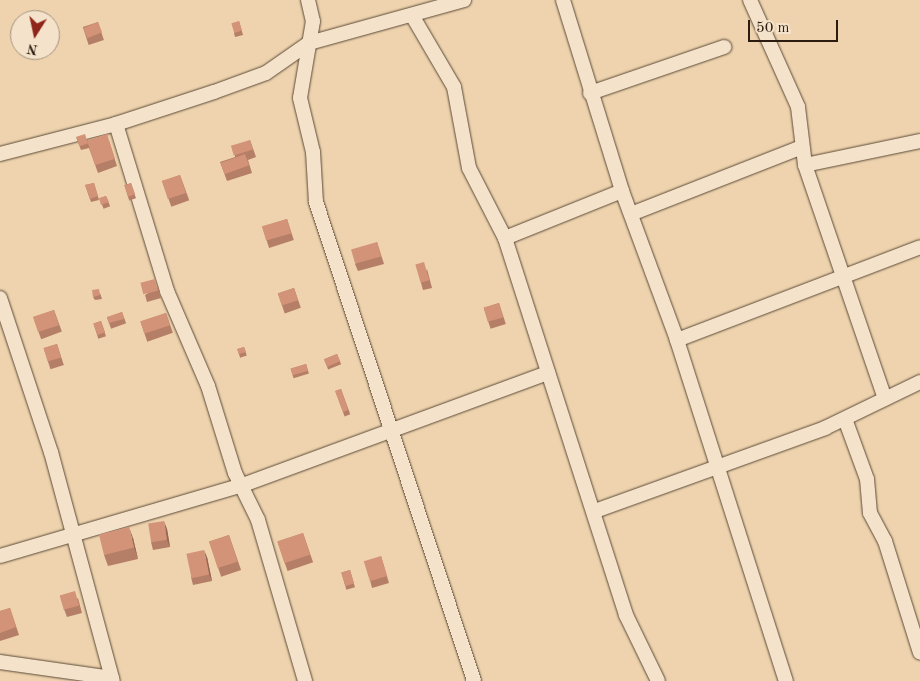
<!DOCTYPE html>
<html>
<head>
<meta charset="utf-8">
<style>
	body { margin:0 }
	#map { position:relative; width:920px; height:681px; overflow:hidden; background:#eed3ae; font-family:"Old Standard TT",serif }
	div>[style] { position:absolute }
	[style*='--x'] { left:calc(var(--x)*1px); top:calc(var(--y)*1px); width:calc(var(--w)*1px); rotate:calc(var(--a)*1deg) }
	.roads { filter:drop-shadow(0 0 1px #5c4a37) drop-shadow(0 0 1px #5c4a37) }
	.minor>* { height:14px; margin:-7px; padding:0 7px; transform-origin:7px; border-radius:7px; background:#f4e2ca }
	.wall>* { inset:0; background:#b57e67; transform-origin:0 0 }
	.shaded-wall>* { inset:0; background:#946754 }
	.building>* { inset:0; background:#d39378; transform-origin:0 0 }
	span { translate:-50% -50%; white-space:nowrap; text-align:center; line-height:1.15; -webkit-text-stroke:4px #f4e2ca; paint-order:stroke }
	.north { position:absolute; left:10px; top:10px; width:50px; height:50px; box-sizing:border-box; background:#f4e2ca; border:1px solid #a4937f; border-radius:50%; rotate:190deg; font-size:14px; font-weight:700; line-height:20px; text-align:center; color:#2b1c0f }
	.north::after { content:''; display:block; margin:auto; width:18px; height:22px; background:#8f2418; clip-path:polygon(50% 0,100% 100%,50% 72%,0 100%) }
	.scale { position:absolute; left:748px; top:20px; width:90px; height:22px; box-sizing:border-box; border:2px solid #2b1c0f; border-top:0; padding-left:6px; font-size:15px; line-height:18px; white-space:nowrap; color:#2b1c0f; -webkit-text-stroke:4px #f4e2ca; paint-order:stroke }
</style>
</head>
<body>
<div id="map">
	<div class="roads">
		<div class="minor">
			<i style="--x:308;--y:0;--w:22;--a:77"></i>
			<i style="--x:313;--y:21;--w:78;--a:99.6"></i>
			<i style="--x:300;--y:98;--w:56;--a:76.5"></i>
			<i style="--x:313;--y:152;--w:50;--a:86.6"></i>
			<i style="--x:316;--y:202;--w:504;--a:71.74"></i>
			<i style="--x:563;--y:0;--w:200;--a:72.8"></i>
			<i style="--x:622;--y:191;--w:159;--a:69.7"></i>
			<i style="--x:677;--y:340;--w:358;--a:72.3"></i>
			<i style="--x:750;--y:0;--w:117;--a:65.8"></i>
			<i style="--x:798;--y:107;--w:58;--a:83.1"></i>
			<i style="--x:805;--y:165;--w:247;--a:71.1"></i>
			<i style="--x:413;--y:17;--w:81;--a:59.6"></i>
			<i style="--x:454;--y:87;--w:82;--a:79.5"></i>
			<i style="--x:469;--y:168;--w:79;--a:62.8"></i>
			<i style="--x:505;--y:238;--w:396;--a:72.2"></i>
			<i style="--x:626;--y:615;--w:73;--a:64.1"></i>
			<i style="--x:590;--y:93;--w:142;--a:-18.9"></i>
			<i style="--x:116;--y:124;--w:175;--a:73"></i>
			<i style="--x:167;--y:291;--w:103;--a:66.7"></i>
			<i style="--x:208;--y:386;--w:91;--a:72.8"></i>
			<i style="--x:235;--y:473;--w:52;--a:63.9"></i>
			<i style="--x:258;--y:520;--w:168;--a:73.7"></i>
			<i style="--x:0;--y:154;--w:120;--a:-14.5"></i>
			<i style="--x:116;--y:124;--w:103;--a:-18.1"></i>
			<i style="--x:214;--y:92;--w:55;--a:-20.1"></i>
			<i style="--x:266;--y:73;--w:52;--a:-34.9"></i>
			<i style="--x:309;--y:43;--w:161;--a:-15.5"></i>
			<i style="--x:805;--y:165;--w:117;--a:-11.8"></i>
			<i style="--x:631;--y:214;--w:184;--a:-21.4"></i>
			<i style="--x:505;--y:238;--w:126;--a:-21.9"></i>
			<i style="--x:0;--y:298;--w:162;--a:71.7"></i>
			<i style="--x:51;--y:452;--w:237;--a:74.9"></i>
			<i style="--x:677;--y:340;--w:260;--a:-20.9"></i>
			<i style="--x:845;--y:419;--w:64;--a:69.9"></i>
			<i style="--x:867;--y:479;--w:34;--a:85"></i>
			<i style="--x:870;--y:513;--w:32;--a:62"></i>
			<i style="--x:885;--y:541;--w:117;--a:72.6"></i>
			<i style="--x:595;--y:511;--w:245;--a:-19.8"></i>
			<i style="--x:825;--y:428;--w:106;--a:-25.8"></i>
			<i style="--x:0;--y:556;--w:253;--a:-16.3"></i>
			<i style="--x:243;--y:485;--w:325;--a:-20.2"></i>
			<i style="--x:0;--y:662;--w:113;--a:8.1"></i>
		</div>
	</div>
	<div class="wall">
		<i style="clip-path:polygon(239px 21px,243px 35px,235px 37px,234px 33px)"></i>
		<i style="left:98px;top:22px;width:19px;height:16px;rotate:72deg"></i>
		<i style="clip-path:polygon(76px 137px,87px 140px,109px 141px,117px 166px,98px 173px,89px 148px,81px 150px)"></i>
		<i style="clip-path:polygon(250px 140px,256px 157px,248px 160px,252px 173px,227px 181px,220px 162px,235px 157px,235px 155px)"></i>
		<i style="left:180px;top:175px;width:27px;height:19px;rotate:70deg"></i>
		<i style="clip-path:polygon(94px 183px,99px 200px,91px 202px,85px 185px)"></i>
		<i style="left:131px;top:183px;width:16px;height:7px;rotate:72deg"></i>
		<i style="left:106px;top:196px;width:11px;height:7px;rotate:68deg"></i>
		<i style="left:287px;top:219px;width:22px;height:26px;rotate:72deg"></i>
		<i style="clip-path:polygon(377px 242px,384px 264px,358px 271px,355px 264px)"></i>
		<i style="clip-path:polygon(427px 269px,432px 288px,423px 290px,421px 283px)"></i>
		<i style="clip-path:polygon(158px 287px,161px 298px,147px 302px,145px 295px)"></i>
		<i style="left:294px;top:288px;width:21px;height:17px;rotate:71deg"></i>
		<i style="clip-path:polygon(100px 293px,102px 299px,95px 300px,93px 297px)"></i>
		<i style="left:499px;top:303px;width:22px;height:16px;rotate:72deg"></i>
		<i style="left:54px;top:310px;width:23px;height:22px;rotate:70deg"></i>
		<i style="left:122px;top:312px;width:12px;height:16px;rotate:70deg"></i>
		<i style="left:166px;top:313px;width:21px;height:27px;rotate:71deg"></i>
		<i style="left:101px;top:321px;width:16px;height:8px;rotate:72deg"></i>
		<i style="left:57px;top:344px;width:22px;height:14px;rotate:72deg"></i>
		<i style="left:244px;top:347px;width:9px;height:7px;rotate:72deg"></i>
		<i style="left:337px;top:354px;width:11px;height:14px;rotate:68deg"></i>
		<i style="left:306px;top:364px;width:10px;height:16px;rotate:73deg"></i>
		<i style="left:341px;top:389px;width:27px;height:6px;rotate:70deg"></i>
		<i style="clip-path:polygon(167px 529px,170px 547px,153px 550px,151px 542px)"></i>
		<i style="left:303px;top:533px;width:31px;height:27px;rotate:71deg"></i>
		<i style="left:229px;top:535px;width:37px;height:21px;rotate:71deg"></i>
		<i style="clip-path:polygon(133px 538px,138px 559px,108px 566px,104px 555px)"></i>
		<i style="clip-path:polygon(381px 556px,389px 583px,372px 588px,370px 580px)"></i>
		<i style="clip-path:polygon(207px 557px,212px 581px,193px 585px,191px 577px)"></i>
		<i style="left:350px;top:570px;width:18px;height:9px;rotate:74deg"></i>
		<i style="clip-path:polygon(78px 598px,82px 613px,67px 617px,64px 609px)"></i>
		<i style="clip-path:polygon(10px 608px,19px 635px,0 641px,0 611px)"></i>
	</div>
	<div class="shaded-wall">
		<i style="clip-path:polygon(164px 521px,167px 529px,170px 547px,167px 540px)"></i>
		<i style="clip-path:polygon(129px 527px,133px 538px,138px 559px,134px 547px)"></i>
		<i style="clip-path:polygon(204px 550px,207px 557px,212px 581px,209px 574px)"></i>
	</div>
	<div class="building">
		<i style="left:239px;top:21px;width:10px;height:8px;rotate:73deg"></i>
		<i style="left:98px;top:22px;width:11px;height:16px;rotate:68deg"></i>
		<i style="left:85px;top:134px;width:10px;height:9px;rotate:73deg"></i>
		<i style="left:107px;top:134px;width:26px;height:21px;rotate:72deg"></i>
		<i style="left:250px;top:140px;width:10px;height:20px;rotate:73deg"></i>
		<i style="left:245px;top:154px;width:12px;height:26px;rotate:70deg"></i>
		<i style="left:180px;top:175px;width:19px;height:19px;rotate:72deg"></i>
		<i style="clip-path:polygon(94px 183px,98px 196px,90px 199px,85px 185px)"></i>
		<i style="left:131px;top:183px;width:12px;height:7px;rotate:70deg"></i>
		<i style="clip-path:polygon(106px 196px,109px 202px,101px 205px,99px 198px)"></i>
		<i style="left:287px;top:219px;width:15px;height:26px;rotate:74deg"></i>
		<i style="left:377px;top:242px;width:15px;height:27px;rotate:74deg"></i>
		<i style="left:424px;top:262px;width:19px;height:9px;rotate:74deg"></i>
		<i style="left:155px;top:279px;width:12px;height:15px;rotate:76deg"></i>
		<i style="left:294px;top:288px;width:13px;height:17px;rotate:72deg"></i>
		<i style="clip-path:polygon(99px 289px,100px 295px,93px 297px,92px 290px)"></i>
		<i style="left:499px;top:303px;width:15px;height:16px;rotate:74deg"></i>
		<i style="left:54px;top:310px;width:16px;height:22px;rotate:72deg"></i>
		<i style="clip-path:polygon(122px 312px,124px 319px,109px 323px,107px 317px)"></i>
		<i style="left:166px;top:313px;width:13px;height:27px;rotate:72deg"></i>
		<i style="left:101px;top:321px;width:12px;height:8px;rotate:70deg"></i>
		<i style="left:57px;top:344px;width:14px;height:14px;rotate:73deg"></i>
		<i style="clip-path:polygon(244px 347px,246px 352px,239px 354px,237px 349px)"></i>
		<i style="left:337px;top:354px;width:8px;height:14px;rotate:67deg"></i>
		<i style="left:306px;top:364px;width:7px;height:16px;rotate:74deg"></i>
		<i style="clip-path:polygon(341px 389px,348px 410px,343px 412px,335px 391px)"></i>
		<i style="left:164px;top:521px;width:19px;height:16px;rotate:81deg"></i>
		<i style="left:129px;top:527px;width:21px;height:31px;rotate:76deg"></i>
		<i style="left:303px;top:533px;width:23px;height:27px;rotate:72deg"></i>
		<i style="left:229px;top:535px;width:28px;height:21px;rotate:72deg"></i>
		<i style="left:204px;top:550px;width:25px;height:18px;rotate:78deg"></i>
		<i style="left:381px;top:556px;width:21px;height:18px;rotate:73deg"></i>
		<i style="left:350px;top:570px;width:14px;height:9px;rotate:73deg"></i>
		<i style="left:75px;top:591px;width:15px;height:16px;rotate:74deg"></i>
		<i style="clip-path:polygon(10px 608px,16px 627px,0 633px,0 611px)"></i>
	</div>
	<div class="north">N</div>
	<div class="scale">50 m</div>
</div>
</body>
</html>
